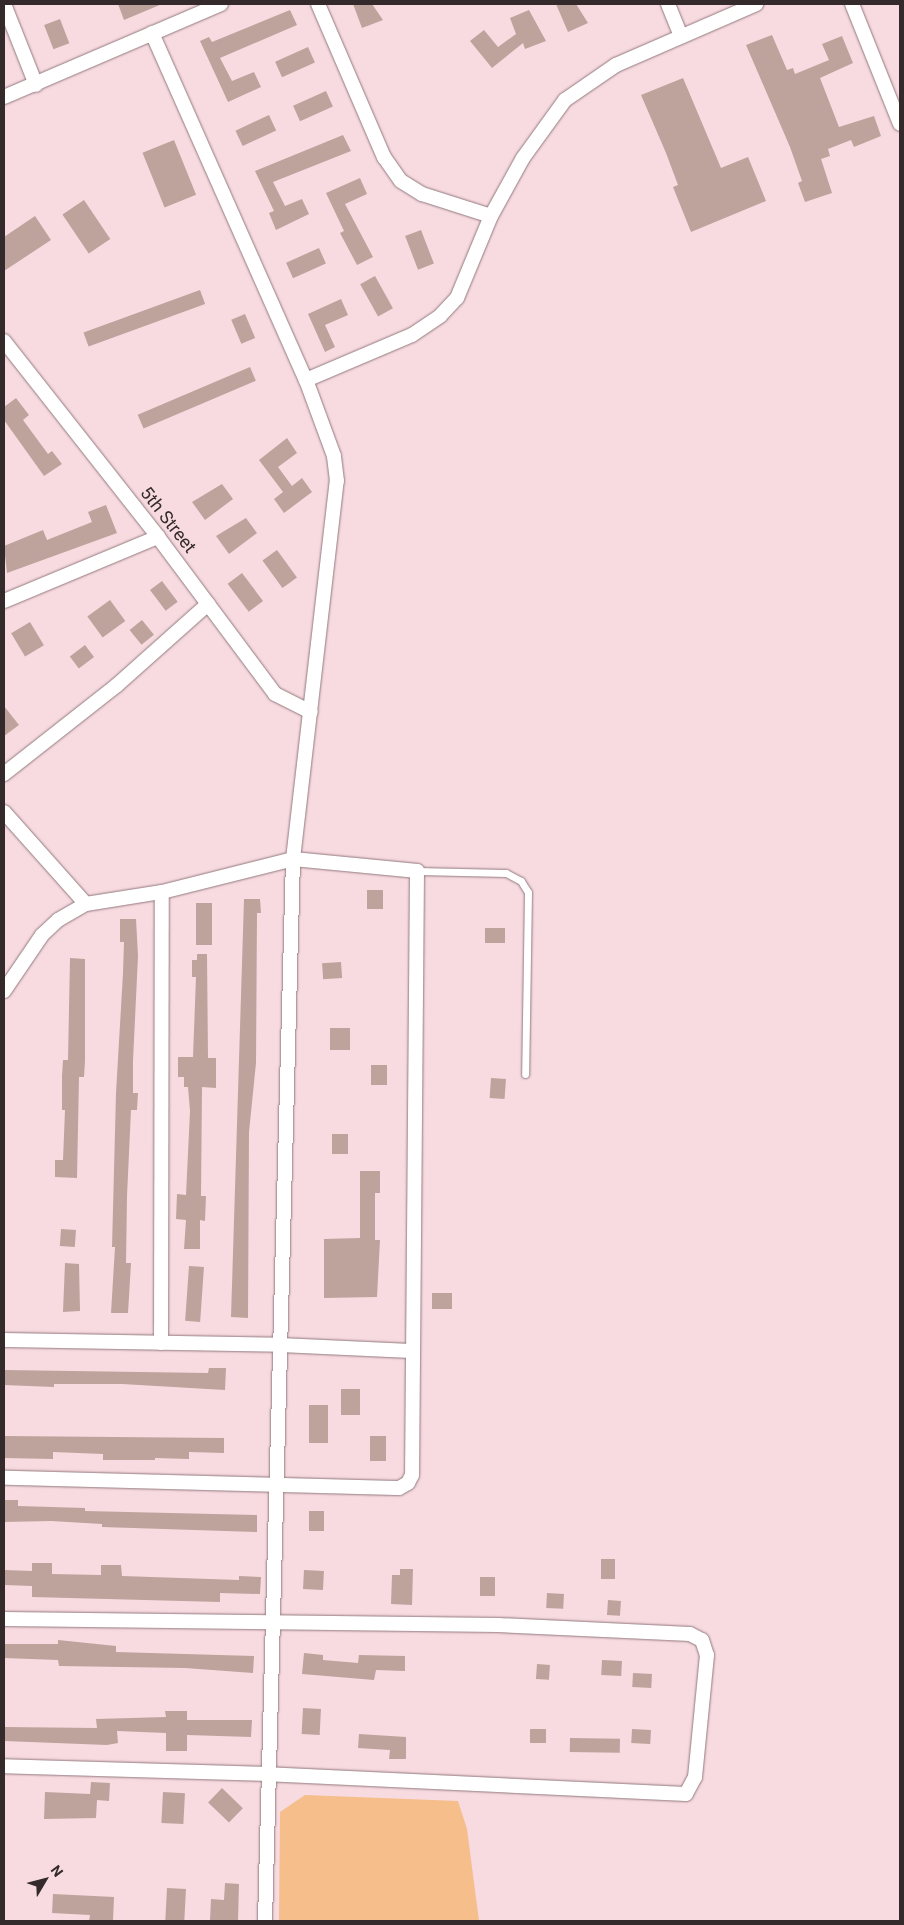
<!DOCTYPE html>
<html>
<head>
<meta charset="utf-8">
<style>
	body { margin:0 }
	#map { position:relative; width:904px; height:1925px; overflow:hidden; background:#f7dbe0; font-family:Roboto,sans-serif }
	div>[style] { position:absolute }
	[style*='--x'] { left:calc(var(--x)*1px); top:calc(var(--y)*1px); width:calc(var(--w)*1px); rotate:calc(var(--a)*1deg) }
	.green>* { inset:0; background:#f5be8b }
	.building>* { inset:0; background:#bda39c; transform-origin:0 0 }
	.roads { filter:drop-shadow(0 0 1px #92797e) drop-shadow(0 0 1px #92797e) }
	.lane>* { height:7px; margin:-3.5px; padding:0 3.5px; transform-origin:3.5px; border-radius:3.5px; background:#fff }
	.street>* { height:14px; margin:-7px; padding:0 7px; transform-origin:7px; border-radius:7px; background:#fff }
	span { translate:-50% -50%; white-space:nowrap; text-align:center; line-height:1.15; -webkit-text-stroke:4.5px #f7dbe0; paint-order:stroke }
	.street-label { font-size:18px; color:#342a2c }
	.frame { position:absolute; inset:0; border:5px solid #342a2c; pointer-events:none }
	.north { position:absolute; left:20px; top:1855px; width:50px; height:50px; -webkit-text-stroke:4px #f7dbe0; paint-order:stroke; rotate:53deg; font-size:14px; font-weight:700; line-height:20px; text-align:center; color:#342a2c }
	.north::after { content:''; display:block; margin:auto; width:18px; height:22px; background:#342a2c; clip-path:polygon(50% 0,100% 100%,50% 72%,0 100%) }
</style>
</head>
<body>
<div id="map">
	<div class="green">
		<i style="clip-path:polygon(305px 1795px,458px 1801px,467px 1829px,479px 1921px,279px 1921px,280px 1812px)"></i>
	</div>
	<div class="building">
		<i style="clip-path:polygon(118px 4px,162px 4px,124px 20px)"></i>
		<i style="clip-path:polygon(353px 4px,372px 4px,383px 20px,362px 28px)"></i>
		<i style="clip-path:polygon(556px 4px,576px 4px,588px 23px,568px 32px)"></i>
		<i style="clip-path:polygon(290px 10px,297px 25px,220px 58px,232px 81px,254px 72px,261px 87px,228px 102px,200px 41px,209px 37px,212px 42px)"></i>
		<i style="clip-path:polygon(529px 10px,546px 41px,525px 49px,523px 43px,492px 68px,470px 41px,484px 30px,498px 47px,516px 34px,510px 18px)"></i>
		<i style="left:60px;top:19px;width:26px;height:17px;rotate:69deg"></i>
		<i style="clip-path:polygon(772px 35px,787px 70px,793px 68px,795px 74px,829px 60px,822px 44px,842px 36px,853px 63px,820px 78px,839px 127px,874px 116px,881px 136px,854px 147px,851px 140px,828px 149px,830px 156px,821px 159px,832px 193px,805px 202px,798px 183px,802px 181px,790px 147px,746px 45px)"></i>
		<i style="left:308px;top:47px;width:17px;height:36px;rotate:66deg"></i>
		<i style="clip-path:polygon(683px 78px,721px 168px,748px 157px,766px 201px,691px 232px,673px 187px,678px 185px,666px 153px,641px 95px)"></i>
		<i style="left:326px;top:91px;width:17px;height:36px;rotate:66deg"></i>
		<i style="left:269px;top:115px;width:17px;height:37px;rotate:65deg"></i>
		<i style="clip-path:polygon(343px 135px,351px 151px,273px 182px,285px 206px,302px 199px,309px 214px,276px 230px,269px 213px,274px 211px,255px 171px)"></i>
		<i style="left:174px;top:140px;width:59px;height:34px;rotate:68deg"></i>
		<i style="clip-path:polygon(360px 178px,367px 194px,345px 204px,373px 257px,357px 265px,340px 233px,344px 231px,326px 193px)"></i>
		<i style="left:84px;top:200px;width:47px;height:26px;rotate:56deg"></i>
		<i style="clip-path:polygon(35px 216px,51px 240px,4px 271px,4px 237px)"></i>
		<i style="left:421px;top:230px;width:36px;height:17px;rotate:69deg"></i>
		<i style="left:319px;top:248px;width:17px;height:36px;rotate:66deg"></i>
		<i style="left:375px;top:276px;width:37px;height:17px;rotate:61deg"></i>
		<i style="left:200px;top:290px;width:15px;height:124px;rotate:70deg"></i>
		<i style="clip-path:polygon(341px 299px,348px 315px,325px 325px,335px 347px,325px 352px,308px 314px)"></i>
		<i style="left:245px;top:314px;width:26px;height:15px;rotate:67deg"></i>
		<i style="left:250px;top:367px;width:15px;height:122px;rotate:67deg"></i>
		<i style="clip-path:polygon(16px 398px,29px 415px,23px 420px,48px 454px,52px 451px,62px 464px,44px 476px,4px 420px,4px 407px)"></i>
		<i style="clip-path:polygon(287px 438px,297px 453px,278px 467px,292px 486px,302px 478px,312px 492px,284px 513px,274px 499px,283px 492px,259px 460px)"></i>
		<i style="clip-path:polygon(222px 484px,233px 499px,205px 520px,192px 502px)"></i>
		<i style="clip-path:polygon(106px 505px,117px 533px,7px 573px,4px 546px,43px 530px,47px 540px,92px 522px,88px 512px)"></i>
		<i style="clip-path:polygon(246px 518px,257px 533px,229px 554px,216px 536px)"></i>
		<i style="left:277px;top:550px;width:34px;height:18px;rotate:54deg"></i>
		<i style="left:242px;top:573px;width:35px;height:18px;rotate:53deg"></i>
		<i style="left:162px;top:581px;width:26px;height:15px;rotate:53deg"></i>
		<i style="left:110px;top:600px;width:26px;height:28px;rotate:54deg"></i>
		<i style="left:142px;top:620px;width:19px;height:16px;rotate:51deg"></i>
		<i style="left:30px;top:622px;width:27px;height:22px;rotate:59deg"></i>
		<i style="left:85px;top:645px;width:15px;height:19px;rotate:53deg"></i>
		<i style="clip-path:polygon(4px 706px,19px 725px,4px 736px)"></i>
		<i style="left:367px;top:890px;width:16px;height:19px"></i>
		<i style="clip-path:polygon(244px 899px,260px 899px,261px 913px,257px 913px,256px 1063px,249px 1132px,248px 1318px,231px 1317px)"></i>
		<i style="left:196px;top:903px;width:16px;height:42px"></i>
		<i style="clip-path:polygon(120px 919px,136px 919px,138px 956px,133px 1061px,133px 1093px,138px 1093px,137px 1110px,131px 1110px,127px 1196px,126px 1263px,131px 1263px,128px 1313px,111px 1313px,115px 1247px,112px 1247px,116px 1093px,123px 973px,124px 942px,120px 942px)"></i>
		<i style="left:485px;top:928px;width:20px;height:15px"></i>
		<i style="clip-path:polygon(197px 954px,207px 954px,208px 1058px,216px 1058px,216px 1088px,202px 1087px,201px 1196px,206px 1196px,205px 1221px,200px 1220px,200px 1249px,184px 1249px,186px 1220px,176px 1219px,177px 1194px,186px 1195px,190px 1111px,188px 1087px,184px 1087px,184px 1077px,178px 1077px,178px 1057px,193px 1057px,196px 977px,192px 977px,192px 960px,197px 960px)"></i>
		<i style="clip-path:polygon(70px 958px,85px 959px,85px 1061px,84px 1077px,79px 1077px,77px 1178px,55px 1177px,55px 1160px,63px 1160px,65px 1110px,62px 1110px,62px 1076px,63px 1060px,68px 1060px)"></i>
		<i style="left:341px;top:962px;width:16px;height:19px;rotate:86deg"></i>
		<i style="left:330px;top:1028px;width:20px;height:22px"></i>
		<i style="left:371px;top:1065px;width:16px;height:20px"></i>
		<i style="left:491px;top:1078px;width:15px;height:20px;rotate:4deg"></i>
		<i style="left:332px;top:1134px;width:16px;height:20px"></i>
		<i style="clip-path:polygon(360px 1171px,380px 1171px,380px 1193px,375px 1193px,375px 1240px,380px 1240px,377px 1297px,324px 1298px,324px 1239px,360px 1238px)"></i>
		<i style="left:61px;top:1229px;width:15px;height:17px;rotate:4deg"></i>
		<i style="clip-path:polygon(65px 1263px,79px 1264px,80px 1311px,63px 1312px)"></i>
		<i style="left:189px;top:1266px;width:15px;height:55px;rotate:4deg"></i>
		<i style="left:432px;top:1293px;width:20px;height:16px"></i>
		<i style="clip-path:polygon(209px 1368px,226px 1368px,225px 1390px,122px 1384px,54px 1384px,54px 1387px,4px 1385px,4px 1370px,208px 1373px)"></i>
		<i style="left:341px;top:1389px;width:19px;height:26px"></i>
		<i style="left:309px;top:1405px;width:19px;height:38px"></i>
		<i style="clip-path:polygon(4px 1436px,224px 1438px,224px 1453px,189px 1452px,189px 1459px,155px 1458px,155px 1460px,103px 1460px,103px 1454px,53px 1452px,53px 1459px,4px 1458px)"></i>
		<i style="left:370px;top:1436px;width:16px;height:25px"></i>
		<i style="clip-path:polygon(4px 1500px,18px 1500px,18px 1506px,85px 1508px,85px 1511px,257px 1515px,257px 1532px,102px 1527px,102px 1524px,51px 1521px,4px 1522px)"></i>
		<i style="left:309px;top:1511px;width:15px;height:20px"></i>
		<i style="left:615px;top:1559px;width:20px;height:14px;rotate:90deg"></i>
		<i style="clip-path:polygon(32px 1563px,52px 1563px,52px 1574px,101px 1575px,101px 1565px,121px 1565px,122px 1576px,239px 1580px,239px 1576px,261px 1577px,260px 1594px,220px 1593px,220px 1602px,32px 1597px,32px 1586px,4px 1585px,4px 1570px,32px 1571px)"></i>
		<i style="clip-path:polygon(400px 1569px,413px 1569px,412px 1605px,391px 1604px,392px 1575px,400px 1575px)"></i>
		<i style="left:304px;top:1570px;width:20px;height:19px;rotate:3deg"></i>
		<i style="left:480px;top:1577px;width:15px;height:19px"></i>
		<i style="left:547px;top:1593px;width:17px;height:15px;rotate:3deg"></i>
		<i style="left:608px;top:1600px;width:13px;height:15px;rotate:4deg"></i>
		<i style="clip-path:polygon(58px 1640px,116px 1646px,116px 1652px,254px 1656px,253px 1673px,185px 1668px,59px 1666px,58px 1660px,4px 1658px,4px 1644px,58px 1644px)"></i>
		<i style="clip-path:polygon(304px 1653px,323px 1655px,323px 1660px,358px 1663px,359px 1655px,405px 1656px,405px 1671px,376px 1670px,374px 1680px,302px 1674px)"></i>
		<i style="left:602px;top:1660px;width:20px;height:15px;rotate:3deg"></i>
		<i style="left:537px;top:1664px;width:13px;height:15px;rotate:4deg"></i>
		<i style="left:633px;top:1673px;width:19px;height:14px;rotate:3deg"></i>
		<i style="left:303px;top:1708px;width:18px;height:26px;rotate:3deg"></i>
		<i style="clip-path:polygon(165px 1711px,187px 1711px,187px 1720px,252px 1720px,251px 1737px,187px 1735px,187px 1751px,166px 1751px,166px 1733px,117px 1731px,118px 1743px,107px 1745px,4px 1741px,4px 1727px,97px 1728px,96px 1719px,166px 1717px)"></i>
		<i style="left:530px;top:1729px;width:16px;height:14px"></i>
		<i style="left:632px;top:1729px;width:19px;height:14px;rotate:3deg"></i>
		<i style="clip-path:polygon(359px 1734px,406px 1737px,406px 1759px,389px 1759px,390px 1750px,358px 1748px)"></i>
		<i style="left:570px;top:1738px;width:50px;height:14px;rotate:1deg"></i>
		<i style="clip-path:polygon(91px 1782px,110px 1783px,109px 1801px,97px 1800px,96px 1818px,44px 1819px,45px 1792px,90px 1794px)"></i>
		<i style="left:222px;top:1788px;width:29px;height:20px;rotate:44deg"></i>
		<i style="left:163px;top:1792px;width:22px;height:31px;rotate:3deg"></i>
		<i style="clip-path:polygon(225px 1883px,239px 1884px,238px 1921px,210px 1920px,211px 1899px,224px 1900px)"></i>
		<i style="left:167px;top:1888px;width:19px;height:33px;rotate:3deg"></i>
		<i style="clip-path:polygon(53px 1894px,114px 1897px,113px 1921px,89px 1921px,90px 1915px,52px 1913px)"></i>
	</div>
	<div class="roads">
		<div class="lane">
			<i style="--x:417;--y:871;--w:89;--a:1.3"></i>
			<i style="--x:506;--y:873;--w:17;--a:28"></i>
			<i style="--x:521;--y:881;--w:13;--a:58"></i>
			<i style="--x:528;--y:892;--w:182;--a:90.9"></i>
		</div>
		<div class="street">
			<i style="--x:4;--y:4;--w:87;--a:68.4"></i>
			<i style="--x:318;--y:4;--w:167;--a:66.7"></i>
			<i style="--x:384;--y:157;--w:29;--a:55"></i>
			<i style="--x:401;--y:181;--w:25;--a:32"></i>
			<i style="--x:422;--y:194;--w:72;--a:17.7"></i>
			<i style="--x:668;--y:4;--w:35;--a:68"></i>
			<i style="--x:852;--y:4;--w:129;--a:68.2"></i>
			<i style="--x:152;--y:33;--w:380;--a:66.1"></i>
			<i style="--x:4;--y:97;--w:236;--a:-23.2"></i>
			<i style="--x:4;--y:341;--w:249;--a:51.8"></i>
			<i style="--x:158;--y:537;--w:196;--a:53.3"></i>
			<i style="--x:275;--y:694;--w:40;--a:26.6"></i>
			<i style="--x:4;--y:601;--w:167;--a:-22.6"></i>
			<i style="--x:4;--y:774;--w:144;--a:-38.2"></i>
			<i style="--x:117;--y:685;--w:122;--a:-41.7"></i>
			<i style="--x:4;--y:812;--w:123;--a:48.3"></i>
			<i style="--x:4;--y:991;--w:68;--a:-55.8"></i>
			<i style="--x:42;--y:935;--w:22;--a:-43"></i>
			<i style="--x:58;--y:920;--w:32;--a:-30"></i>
			<i style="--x:86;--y:904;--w:77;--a:-9"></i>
			<i style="--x:162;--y:892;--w:135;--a:-14.1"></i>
			<i style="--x:293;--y:859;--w:125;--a:5.5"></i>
			<i style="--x:417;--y:871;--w:604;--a:90.47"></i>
			<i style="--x:412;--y:1475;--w:9;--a:117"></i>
			<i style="--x:408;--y:1483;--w:10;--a:151"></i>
			<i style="--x:399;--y:1488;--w:395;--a:-178.5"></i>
			<i style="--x:4;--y:1340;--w:276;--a:1"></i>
			<i style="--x:280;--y:1345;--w:131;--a:2.6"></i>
			<i style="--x:161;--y:1343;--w:451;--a:-89.9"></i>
			<i style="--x:4;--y:1619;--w:494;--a:0.7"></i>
			<i style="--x:498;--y:1625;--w:192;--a:2.7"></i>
			<i style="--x:690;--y:1634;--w:13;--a:27"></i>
			<i style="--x:702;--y:1640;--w:16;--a:72"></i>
			<i style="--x:707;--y:1655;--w:123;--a:95.6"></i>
			<i style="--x:695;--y:1777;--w:19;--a:118"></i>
			<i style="--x:686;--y:1794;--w:417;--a:-177.3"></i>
			<i style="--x:269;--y:1774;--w:265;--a:-178.3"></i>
			<i style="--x:265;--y:1921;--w:1062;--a:-88.49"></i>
			<i style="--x:293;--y:859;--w:381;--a:-83.4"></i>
			<i style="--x:337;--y:481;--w:25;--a:-97"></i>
			<i style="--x:334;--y:456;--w:81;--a:-110.2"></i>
			<i style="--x:306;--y:380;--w:115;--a:-23"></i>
			<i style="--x:412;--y:335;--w:34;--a:-34"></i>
			<i style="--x:440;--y:316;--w:25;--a:-47"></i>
			<i style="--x:457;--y:298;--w:89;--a:-67.5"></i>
			<i style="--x:491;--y:216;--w:66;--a:-61.1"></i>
			<i style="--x:523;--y:158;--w:72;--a:-54.1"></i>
			<i style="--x:565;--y:100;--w:62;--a:-34.5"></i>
			<i style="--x:616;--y:65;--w:153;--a:-23.5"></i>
		</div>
	</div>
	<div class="street-label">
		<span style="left:168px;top:520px;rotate:52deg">5th Street</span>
	</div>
	<div class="frame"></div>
	<div class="north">N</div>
</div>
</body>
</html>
